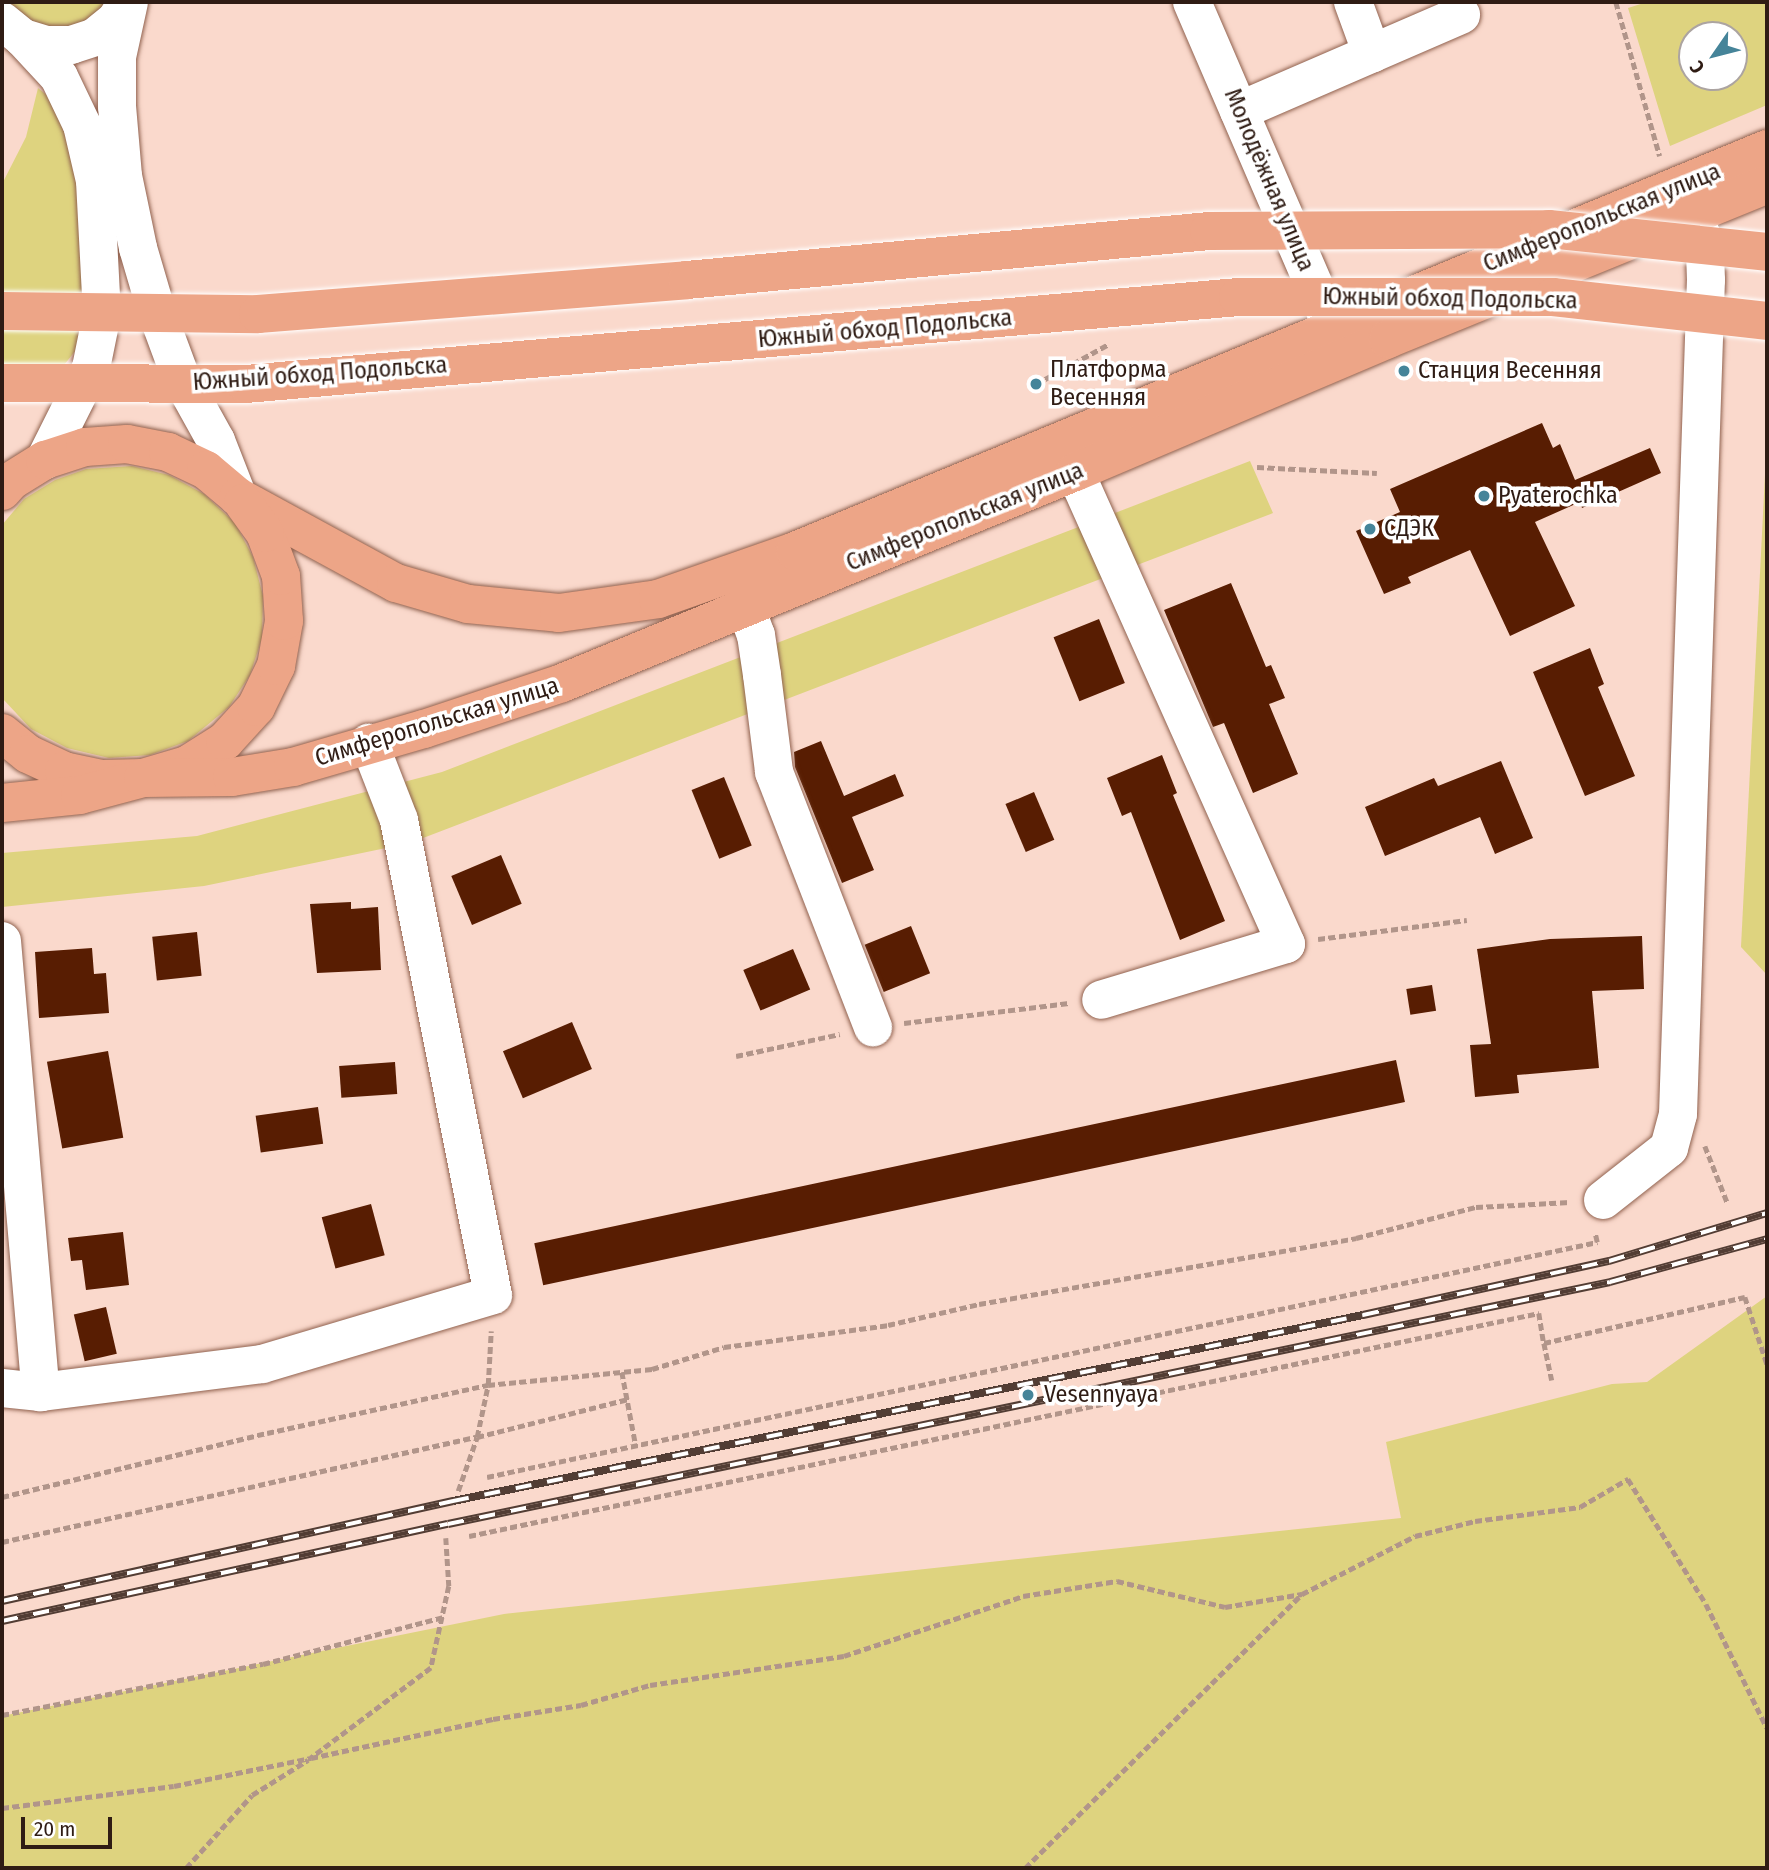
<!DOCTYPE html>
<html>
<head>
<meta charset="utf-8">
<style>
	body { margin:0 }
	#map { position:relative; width:1769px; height:1870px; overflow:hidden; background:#fad9cc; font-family:"Fira Sans Condensed",sans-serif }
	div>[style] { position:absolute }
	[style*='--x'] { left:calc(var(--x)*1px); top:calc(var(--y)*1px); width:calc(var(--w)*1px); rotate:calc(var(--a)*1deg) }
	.green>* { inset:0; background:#ded37f }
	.building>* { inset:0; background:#581d02; transform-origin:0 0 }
	.path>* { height:4.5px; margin-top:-2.25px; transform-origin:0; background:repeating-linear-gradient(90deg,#b1958a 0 7px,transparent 0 10.5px) }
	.roads { filter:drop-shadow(0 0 2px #91624f) drop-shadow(0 0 2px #91624f) }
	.minor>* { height:38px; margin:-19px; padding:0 19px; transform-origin:19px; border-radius:19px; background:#fff }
	.major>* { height:38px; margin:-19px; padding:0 19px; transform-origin:19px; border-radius:19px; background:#eda587 }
	.rail>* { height:8px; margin-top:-4px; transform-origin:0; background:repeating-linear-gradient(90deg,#fff 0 16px,#523d34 0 32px); box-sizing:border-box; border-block:2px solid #523d34 }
	.bridges { filter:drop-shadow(0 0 2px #fff) drop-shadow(0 0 2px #fff) }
	.major-bridge>* { height:38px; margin:-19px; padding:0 19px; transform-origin:19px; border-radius:19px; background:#eda587 }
	.dots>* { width:19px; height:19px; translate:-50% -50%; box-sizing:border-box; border:4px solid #fff; border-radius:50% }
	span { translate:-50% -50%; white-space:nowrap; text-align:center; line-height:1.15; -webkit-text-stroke:7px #fff; paint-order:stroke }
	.street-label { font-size:24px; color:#2f1c14 }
	.poi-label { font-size:24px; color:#2f1c14 }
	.left { translate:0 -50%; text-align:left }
	.frame { position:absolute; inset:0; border:4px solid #2f1c14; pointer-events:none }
	.north { position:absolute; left:1678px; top:21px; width:70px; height:70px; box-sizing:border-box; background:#fff; border:2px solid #aca4a1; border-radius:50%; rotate:235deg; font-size:19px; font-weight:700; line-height:28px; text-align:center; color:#2f1c14 }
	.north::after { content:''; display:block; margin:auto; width:24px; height:32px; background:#458499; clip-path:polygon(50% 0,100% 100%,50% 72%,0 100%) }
	.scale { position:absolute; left:21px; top:1817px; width:91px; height:32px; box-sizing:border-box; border:4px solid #2f1c14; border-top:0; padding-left:9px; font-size:21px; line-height:24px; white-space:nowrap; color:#2f1c14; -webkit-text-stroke:5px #fff; paint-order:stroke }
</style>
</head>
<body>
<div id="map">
	<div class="green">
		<i style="clip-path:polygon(2px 2px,118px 2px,62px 38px,2px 8px)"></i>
		<i style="clip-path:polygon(evenodd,1647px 2px,1767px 2px,1767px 105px,1670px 146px,1628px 8px,1647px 2px,1734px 35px,1734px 77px,1692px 77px,1692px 35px,1734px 35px)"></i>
		<i style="clip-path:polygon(38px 88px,54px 101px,82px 160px,89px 334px,64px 365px,2px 401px,2px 184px,26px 137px)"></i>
		<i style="clip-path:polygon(1767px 435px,1767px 975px,1741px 947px)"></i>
		<i style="clip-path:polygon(1250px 461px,1273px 513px,410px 843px,204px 886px,2px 907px,2px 853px,197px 836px,442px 772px)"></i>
		<i style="clip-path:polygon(132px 466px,169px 475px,204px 494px,235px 523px,253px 557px,263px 596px,262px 638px,250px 675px,229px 707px,188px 741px,150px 755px,109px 758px,67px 748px,31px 729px,2px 698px,2px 525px,24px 499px,55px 480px,86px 469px)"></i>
		<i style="clip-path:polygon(1767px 1296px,1767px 1868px,2px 1868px,2px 1716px,504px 1614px,1401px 1518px,1386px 1442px,1612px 1384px,1647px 1382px)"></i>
	</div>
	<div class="building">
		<i style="clip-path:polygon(1542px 423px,1553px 448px,1560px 444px,1575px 480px,1650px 448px,1661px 473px,1582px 508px,1580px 502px,1535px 522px,1575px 606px,1510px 636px,1470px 550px,1408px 577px,1411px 583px,1384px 594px,1356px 531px,1400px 512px,1390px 489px)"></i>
		<i style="clip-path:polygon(1231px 583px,1266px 667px,1271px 665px,1285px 698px,1269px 704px,1298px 774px,1253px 793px,1224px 723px,1213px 727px,1164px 610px)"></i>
		<i style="left:1099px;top:619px;width:69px;height:49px;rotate:68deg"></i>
		<i style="clip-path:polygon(1590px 648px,1604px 684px,1598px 687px,1635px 776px,1585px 796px,1533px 672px)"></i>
		<i style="clip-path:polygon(821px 741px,844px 796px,895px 774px,904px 796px,852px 817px,874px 870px,842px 883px,795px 767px,794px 752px)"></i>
		<i style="clip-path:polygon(1162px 755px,1177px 793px,1173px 795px,1225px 921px,1180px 940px,1131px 812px,1122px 816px,1107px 778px)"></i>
		<i style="clip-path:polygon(1501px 761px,1533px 838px,1495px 854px,1480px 817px,1385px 856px,1365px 807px,1434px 778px,1438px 786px)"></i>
		<i style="left:724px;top:777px;width:74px;height:35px;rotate:68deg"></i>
		<i style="left:1034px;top:792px;width:52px;height:31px;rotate:67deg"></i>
		<i style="left:501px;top:855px;width:53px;height:54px;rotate:67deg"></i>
		<i style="clip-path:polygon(351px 902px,351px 909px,378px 907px,381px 970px,317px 973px,310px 904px)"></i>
		<i style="left:911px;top:926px;width:51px;height:50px;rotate:68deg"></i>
		<i style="left:197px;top:932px;width:44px;height:45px;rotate:84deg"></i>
		<i style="clip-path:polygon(1642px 936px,1644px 989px,1592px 991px,1599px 1068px,1517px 1075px,1519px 1093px,1475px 1097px,1470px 1045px,1491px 1044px,1477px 949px,1550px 939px)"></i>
		<i style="clip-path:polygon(92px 948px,94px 974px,106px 973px,109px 1013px,39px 1018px,35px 952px)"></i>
		<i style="left:793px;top:949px;width:44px;height:54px;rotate:67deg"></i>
		<i style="left:1432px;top:985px;width:26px;height:26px;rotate:81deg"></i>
		<i style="left:572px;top:1022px;width:51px;height:75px;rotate:67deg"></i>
		<i style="left:108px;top:1051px;width:88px;height:62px;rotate:80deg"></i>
		<i style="left:1396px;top:1060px;width:43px;height:881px;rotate:78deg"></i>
		<i style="left:395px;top:1062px;width:32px;height:56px;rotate:86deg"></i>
		<i style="left:318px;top:1107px;width:37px;height:63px;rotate:82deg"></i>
		<i style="left:371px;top:1204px;width:53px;height:51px;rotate:75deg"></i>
		<i style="clip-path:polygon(123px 1232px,129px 1285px,86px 1290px,82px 1260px,71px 1261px,68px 1238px)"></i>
		<i style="left:106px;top:1307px;width:48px;height:33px;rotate:77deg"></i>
	</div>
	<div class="path">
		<i style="--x:1616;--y:2;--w:160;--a:74.1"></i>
		<i style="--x:1036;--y:384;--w:81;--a:-28.8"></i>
		<i style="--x:1257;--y:467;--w:120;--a:2.9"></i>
		<i style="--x:1318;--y:939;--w:150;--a:-7.3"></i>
		<i style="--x:904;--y:1023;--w:166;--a:-6.9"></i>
		<i style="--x:736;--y:1056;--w:106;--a:-11.9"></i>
		<i style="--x:1705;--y:1146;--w:62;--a:68.4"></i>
		<i style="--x:1544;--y:1343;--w:38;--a:78"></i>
		<i style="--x:622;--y:1372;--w:75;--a:79.3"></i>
		<i style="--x:487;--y:1477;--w:1135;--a:-11.95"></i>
		<i style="--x:1597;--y:1242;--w:9;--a:-103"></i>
		<i style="--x:458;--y:1491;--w:57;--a:-70.6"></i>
		<i style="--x:477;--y:1437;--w:53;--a:-78.1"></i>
		<i style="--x:488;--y:1385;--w:54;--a:-86.8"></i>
		<i style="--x:2;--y:1497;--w:273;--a:-13.6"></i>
		<i style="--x:267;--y:1433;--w:226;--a:-12.3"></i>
		<i style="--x:488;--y:1385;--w:165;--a:-5.6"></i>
		<i style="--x:652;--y:1369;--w:75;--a:-17"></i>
		<i style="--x:724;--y:1347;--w:165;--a:-7.6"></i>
		<i style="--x:888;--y:1325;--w:93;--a:-13"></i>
		<i style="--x:979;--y:1304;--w:383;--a:-9.9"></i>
		<i style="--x:1356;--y:1238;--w:124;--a:-14.5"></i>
		<i style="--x:1476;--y:1207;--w:94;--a:-3"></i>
		<i style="--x:469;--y:1536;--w:1093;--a:-11.77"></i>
		<i style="--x:1539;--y:1313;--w:30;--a:81"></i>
		<i style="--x:1544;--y:1343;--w:206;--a:-12.9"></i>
		<i style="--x:1745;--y:1297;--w:71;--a:71.8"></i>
		<i style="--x:446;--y:1538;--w:48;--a:86.4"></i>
		<i style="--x:449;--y:1586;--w:84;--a:102.4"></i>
		<i style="--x:431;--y:1668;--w:150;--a:143.1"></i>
		<i style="--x:311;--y:1758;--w:186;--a:-12.1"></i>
		<i style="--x:493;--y:1719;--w:89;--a:-9"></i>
		<i style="--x:581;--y:1705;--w:72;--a:-16.2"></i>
		<i style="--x:650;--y:1685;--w:196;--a:-8.5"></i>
		<i style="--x:844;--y:1656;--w:189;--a:-18.5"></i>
		<i style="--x:1023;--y:1596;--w:95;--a:-9.1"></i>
		<i style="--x:1117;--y:1581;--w:111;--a:13.5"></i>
		<i style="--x:1225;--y:1607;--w:78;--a:-9.6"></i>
		<i style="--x:2;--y:1542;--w:486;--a:-12.5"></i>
		<i style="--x:477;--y:1437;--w:156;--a:-14.1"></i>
		<i style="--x:2;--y:1715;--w:266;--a:-11.1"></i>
		<i style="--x:263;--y:1664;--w:187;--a:-14.6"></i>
		<i style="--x:2;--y:1808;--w:173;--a:-7.3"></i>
		<i style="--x:174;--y:1786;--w:140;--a:-11.6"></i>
		<i style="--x:186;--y:1868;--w:98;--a:-47.9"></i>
		<i style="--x:252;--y:1795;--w:66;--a:-32"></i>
		<i style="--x:1025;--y:1868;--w:390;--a:-44.7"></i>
		<i style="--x:1302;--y:1594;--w:127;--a:-27.2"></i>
		<i style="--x:1415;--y:1536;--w:62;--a:-14"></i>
		<i style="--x:1475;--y:1521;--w:106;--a:-7.6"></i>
		<i style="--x:1580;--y:1507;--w:56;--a:-30.3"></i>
		<i style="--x:1628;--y:1479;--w:147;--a:58"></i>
		<i style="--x:1706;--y:1604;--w:138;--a:63.8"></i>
	</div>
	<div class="roads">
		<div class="minor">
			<i style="--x:129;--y:2;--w:56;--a:102.3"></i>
			<i style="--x:117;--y:57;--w:49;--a:90"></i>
			<i style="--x:117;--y:106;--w:70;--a:85.1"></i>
			<i style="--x:123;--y:176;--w:74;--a:78.2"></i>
			<i style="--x:138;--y:248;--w:68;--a:73.7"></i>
			<i style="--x:157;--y:313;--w:69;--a:69.7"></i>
			<i style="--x:181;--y:378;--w:72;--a:60.9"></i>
			<i style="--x:216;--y:441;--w:60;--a:68.6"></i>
			<i style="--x:1192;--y:2;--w:352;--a:66.7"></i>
			<i style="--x:1353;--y:2;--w:55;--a:69.9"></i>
			<i style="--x:2;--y:21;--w:27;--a:39"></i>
			<i style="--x:23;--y:38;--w:53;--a:47.3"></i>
			<i style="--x:59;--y:77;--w:53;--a:64.4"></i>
			<i style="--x:82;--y:125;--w:57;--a:76.9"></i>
			<i style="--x:95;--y:181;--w:133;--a:87"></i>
			<i style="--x:102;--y:314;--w:55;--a:101.5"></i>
			<i style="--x:91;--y:368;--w:103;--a:116.6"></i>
			<i style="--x:23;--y:38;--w:24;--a:17"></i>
			<i style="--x:46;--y:45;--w:25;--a:0"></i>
			<i style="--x:71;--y:45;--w:25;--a:-18"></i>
			<i style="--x:95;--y:37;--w:27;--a:-39"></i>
			<i style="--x:116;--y:20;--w:21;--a:-59"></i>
			<i style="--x:1239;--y:111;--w:242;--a:-23.4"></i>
			<i style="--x:1075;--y:472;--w:517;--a:65.91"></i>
			<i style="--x:1286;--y:944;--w:193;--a:163.2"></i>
			<i style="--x:746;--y:608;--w:29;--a:70"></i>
			<i style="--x:756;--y:635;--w:40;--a:81.5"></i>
			<i style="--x:762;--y:675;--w:98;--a:82.9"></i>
			<i style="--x:774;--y:772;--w:274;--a:68.8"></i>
			<i style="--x:2;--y:941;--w:453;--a:85.1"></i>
			<i style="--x:1603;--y:1200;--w:84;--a:-38.2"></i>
			<i style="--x:1669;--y:1148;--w:35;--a:-75"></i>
			<i style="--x:1678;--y:1114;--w:834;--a:-88.08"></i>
			<i style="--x:1706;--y:280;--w:37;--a:-92"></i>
			<i style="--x:1705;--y:243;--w:30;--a:-114"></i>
			<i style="--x:2;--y:1388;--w:39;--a:6"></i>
			<i style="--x:41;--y:1392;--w:223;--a:-7.2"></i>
			<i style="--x:262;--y:1364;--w:241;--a:-16.6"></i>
			<i style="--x:493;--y:1295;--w:484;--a:-101.2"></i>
			<i style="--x:399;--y:820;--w:83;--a:-111.3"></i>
		</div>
		<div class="major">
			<i style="--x:2;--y:491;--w:13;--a:-48"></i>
			<i style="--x:11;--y:481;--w:40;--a:-32"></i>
			<i style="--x:45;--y:460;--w:42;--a:-18"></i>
			<i style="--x:85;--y:447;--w:42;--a:-4.1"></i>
			<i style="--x:127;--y:444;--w:42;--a:11"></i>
			<i style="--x:168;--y:452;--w:42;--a:25.3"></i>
			<i style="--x:206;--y:470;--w:42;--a:40.2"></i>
			<i style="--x:238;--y:497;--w:180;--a:28.6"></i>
			<i style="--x:396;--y:583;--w:75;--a:16.3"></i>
			<i style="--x:468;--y:604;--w:91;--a:5.6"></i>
			<i style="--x:559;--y:613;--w:100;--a:-8"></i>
			<i style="--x:658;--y:599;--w:145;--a:-19.3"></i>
			<i style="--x:795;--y:551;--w:1052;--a:-22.47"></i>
			<i style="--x:2;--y:733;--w:33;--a:39"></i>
			<i style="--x:28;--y:754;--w:40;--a:25"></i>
			<i style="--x:64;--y:771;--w:40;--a:12"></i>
			<i style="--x:103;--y:779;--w:40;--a:-1.4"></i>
			<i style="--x:143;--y:778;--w:46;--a:-16.5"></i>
			<i style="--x:187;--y:765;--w:45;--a:-32.3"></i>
			<i style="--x:225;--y:741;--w:46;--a:-47.6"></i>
			<i style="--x:256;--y:707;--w:46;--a:-64"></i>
			<i style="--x:276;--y:666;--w:46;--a:-79.9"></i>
			<i style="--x:284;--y:621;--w:45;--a:-93.8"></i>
			<i style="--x:281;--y:576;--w:46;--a:-110.4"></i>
			<i style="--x:265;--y:533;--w:37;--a:-126"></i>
			<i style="--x:2;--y:803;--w:78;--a:-5.9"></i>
			<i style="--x:80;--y:795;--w:65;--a:-15.1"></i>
			<i style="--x:143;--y:778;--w:89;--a:-0.6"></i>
			<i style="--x:232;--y:777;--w:62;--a:-9.3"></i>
			<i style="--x:293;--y:767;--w:136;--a:-16.2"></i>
			<i style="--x:424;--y:729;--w:145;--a:-18.4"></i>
			<i style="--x:562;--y:683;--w:555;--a:-22.36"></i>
			<i style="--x:1075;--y:472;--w:340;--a:-23"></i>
			<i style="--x:1388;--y:339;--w:409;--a:-22.2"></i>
		</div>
	</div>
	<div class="rail">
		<i style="--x:2;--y:1601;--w:462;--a:-12.5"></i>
		<i style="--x:453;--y:1501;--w:929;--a:-11.55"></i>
		<i style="--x:1363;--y:1315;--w:252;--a:-12.4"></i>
		<i style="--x:1609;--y:1261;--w:165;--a:-16.9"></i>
		<i style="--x:2;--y:1621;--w:456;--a:-12.3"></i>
		<i style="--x:448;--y:1524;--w:1187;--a:-11.76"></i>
		<i style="--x:1610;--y:1282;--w:163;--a:-15.3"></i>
	</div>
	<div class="bridges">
		<div class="major-bridge">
			<i style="--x:2;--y:311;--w:256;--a:0.7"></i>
			<i style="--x:258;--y:314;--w:430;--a:-4.5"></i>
			<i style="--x:687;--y:280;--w:524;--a:-5.36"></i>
			<i style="--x:1209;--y:231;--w:340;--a:-0.3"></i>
			<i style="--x:1549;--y:229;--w:219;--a:6"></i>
			<i style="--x:2;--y:383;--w:244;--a:0.2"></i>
			<i style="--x:246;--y:384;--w:996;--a:-5.01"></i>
			<i style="--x:1238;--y:297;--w:315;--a:0"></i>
			<i style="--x:1553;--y:297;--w:215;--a:6.4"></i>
		</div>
	</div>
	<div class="dots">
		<i style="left:1404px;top:371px;background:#458499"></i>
		<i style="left:1036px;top:384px;background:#458499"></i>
		<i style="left:1484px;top:496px;background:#458499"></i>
		<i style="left:1370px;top:529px;background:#458499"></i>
		<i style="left:1028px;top:1395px;background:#458499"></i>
	</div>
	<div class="street-label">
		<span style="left:1269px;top:180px;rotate:67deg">Молодёжная улица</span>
		<span style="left:1602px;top:218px;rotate:-22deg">Симферопольская улица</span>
		<span style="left:1450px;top:299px;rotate:1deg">Южный обход Подольска</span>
		<span style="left:885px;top:329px;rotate:-5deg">Южный обход Подольска</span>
		<span style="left:320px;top:374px;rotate:-4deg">Южный обход Подольска</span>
		<span style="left:965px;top:517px;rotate:-22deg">Симферопольская улица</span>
		<span style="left:437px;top:722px;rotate:-17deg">Симферопольская улица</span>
	</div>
	<div class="poi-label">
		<span class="left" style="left:1050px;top:384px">Платформа<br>Весенняя</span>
		<span class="left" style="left:1418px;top:371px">Станция Весенняя</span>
		<span class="left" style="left:1498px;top:496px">Pyaterochka</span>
		<span class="left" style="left:1384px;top:529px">СДЭК</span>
		<span class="left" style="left:1044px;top:1395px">Vesennyaya</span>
	</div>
	<div class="frame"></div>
	<div class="north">С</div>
	<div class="scale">20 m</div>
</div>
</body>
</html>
